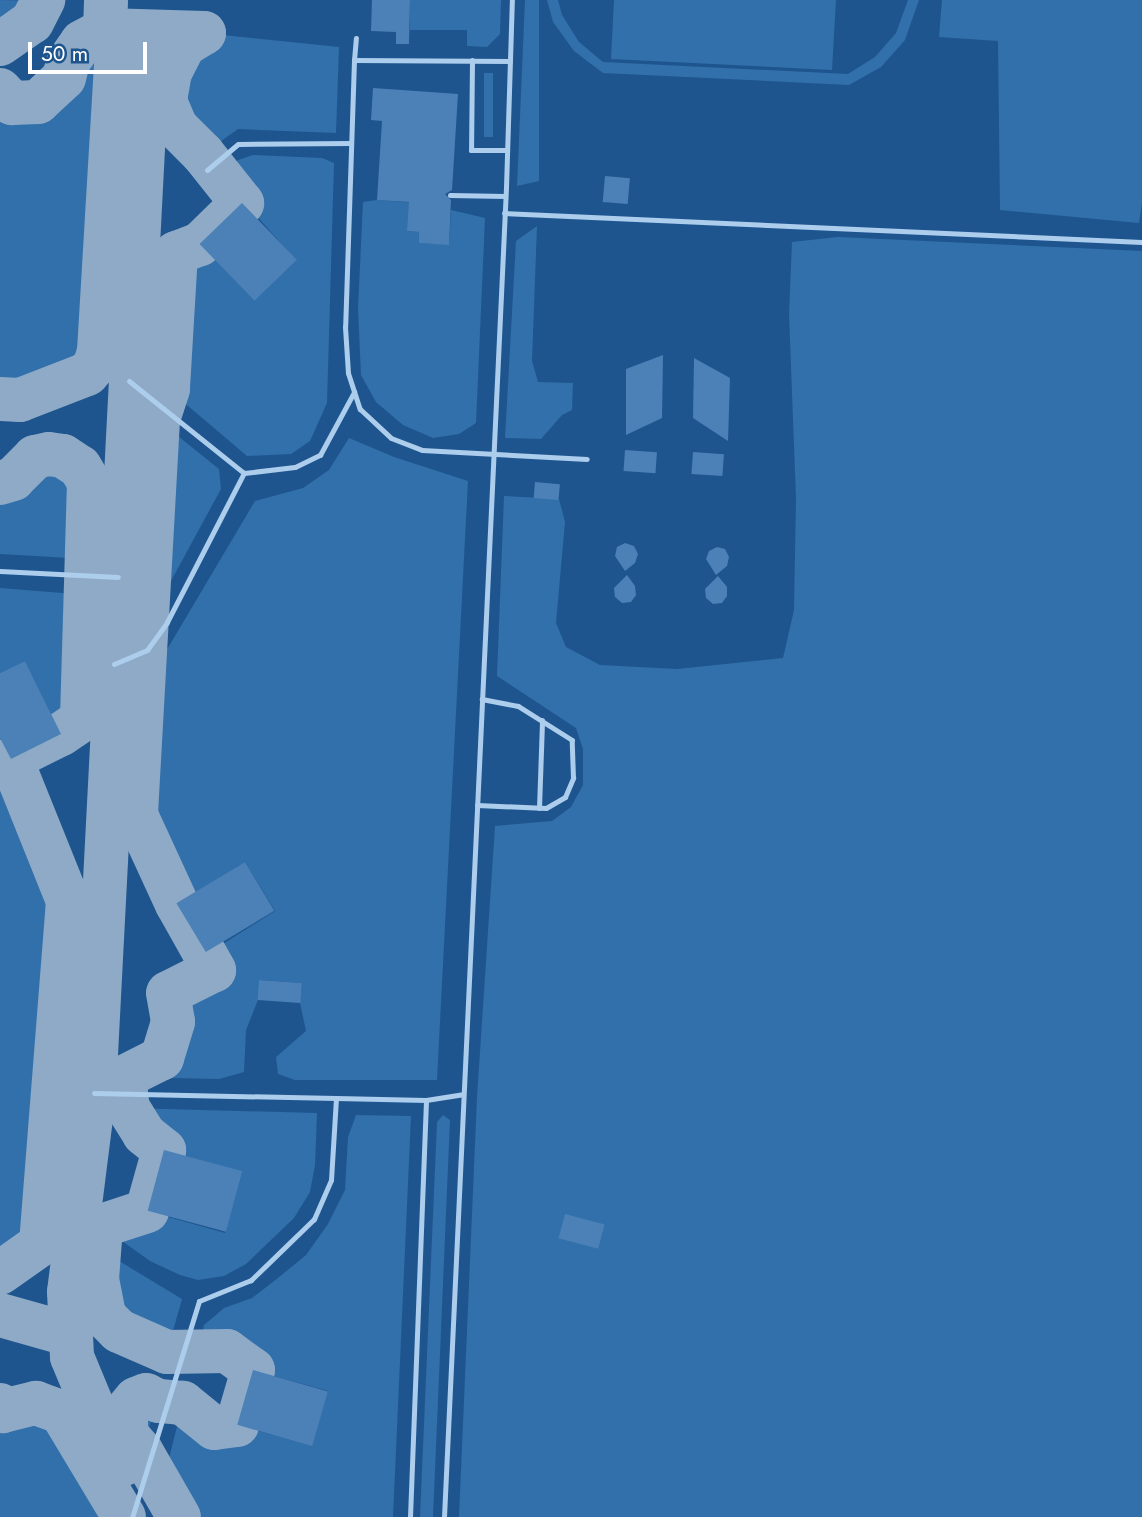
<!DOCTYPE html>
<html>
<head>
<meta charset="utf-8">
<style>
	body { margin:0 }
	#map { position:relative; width:1142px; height:1517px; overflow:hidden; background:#1e558e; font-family:Jost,sans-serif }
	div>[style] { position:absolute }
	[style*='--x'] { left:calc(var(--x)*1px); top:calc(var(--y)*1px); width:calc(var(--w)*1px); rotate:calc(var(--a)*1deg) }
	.green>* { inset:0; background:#3270ab; transform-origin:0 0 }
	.taxiway>* { height:44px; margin:-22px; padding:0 22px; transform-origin:22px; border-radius:22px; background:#8eaac6 }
	.building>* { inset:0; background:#4b81b7; transform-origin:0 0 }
	.lane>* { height:5px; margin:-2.5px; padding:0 2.5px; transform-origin:2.5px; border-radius:2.5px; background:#adcded }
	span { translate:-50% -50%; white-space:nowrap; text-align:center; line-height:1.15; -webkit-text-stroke:5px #1e558e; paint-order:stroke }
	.scale { position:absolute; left:28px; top:42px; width:119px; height:32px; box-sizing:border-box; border:4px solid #fff; border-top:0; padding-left:9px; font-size:21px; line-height:24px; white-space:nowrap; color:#fff; -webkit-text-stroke:5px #1e558e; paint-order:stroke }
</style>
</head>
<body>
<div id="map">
	<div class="green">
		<i style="clip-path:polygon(0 0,43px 1px,32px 22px,0 44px)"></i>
		<i style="clip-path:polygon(410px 0,501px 0,500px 34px,487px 47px,467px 46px,467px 30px,410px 30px)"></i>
		<i style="clip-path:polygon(525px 0,539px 0,539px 181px,517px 186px)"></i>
		<i style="clip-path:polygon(547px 0,558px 0,562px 15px,579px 42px,603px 62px,848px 74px,875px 57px,896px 33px,908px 0,919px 0,905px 40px,881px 67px,849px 85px,603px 73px,574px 51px,553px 22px)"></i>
		<i style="clip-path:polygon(614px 0,836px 0,832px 70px,611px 59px)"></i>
		<i style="clip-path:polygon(942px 0,1142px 0,1142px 203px,1139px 223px,1000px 210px,998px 41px,939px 37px)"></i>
		<i style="clip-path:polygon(105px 30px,117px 49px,116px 68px,99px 351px,95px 365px,87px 374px,20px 400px,0 399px,0 114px,12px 103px,48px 101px,64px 78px,68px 62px,82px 42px)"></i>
		<i style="clip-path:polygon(204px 33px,339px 47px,336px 133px,238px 129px,203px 154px,176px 127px,165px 101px,170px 72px,184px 45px)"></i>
		<i style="left:484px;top:73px;width:9px;height:64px"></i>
		<i style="clip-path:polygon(253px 155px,322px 158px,334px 163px,327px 403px,310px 441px,291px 454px,247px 456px,168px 389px,176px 253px,200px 244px,254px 300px,296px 260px,222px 177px,238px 160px)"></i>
		<i style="clip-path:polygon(377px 200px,417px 203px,407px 231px,419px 232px,419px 243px,449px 244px,451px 210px,485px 218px,476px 423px,459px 434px,433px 438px,403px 425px,376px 402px,361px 375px,358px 308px,363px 202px)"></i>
		<i style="clip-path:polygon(537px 226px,532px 361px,538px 382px,573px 383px,572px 410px,562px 415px,541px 439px,505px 438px,516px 241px)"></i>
		<i style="clip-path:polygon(838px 237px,1142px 251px,1142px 1517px,459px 1517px,477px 1097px,495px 826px,552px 821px,571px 807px,583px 785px,583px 749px,576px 728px,497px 676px,504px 496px,559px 499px,565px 522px,556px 623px,566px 647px,600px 665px,677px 669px,783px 658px,794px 610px,796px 498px,789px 314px,792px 242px)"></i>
		<i style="clip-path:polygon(158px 420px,219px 469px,221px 489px,147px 625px)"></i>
		<i style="clip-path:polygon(349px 438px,394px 457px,468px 481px,437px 1080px,295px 1080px,278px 1074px,276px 1057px,306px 1031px,300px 1003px,302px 983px,260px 980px,258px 1000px,246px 1030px,244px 1072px,219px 1079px,124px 1077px,162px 1058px,173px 1022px,168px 993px,214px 971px,207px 954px,275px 911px,245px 862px,177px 904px,136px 815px,143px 690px,255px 501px,303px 488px,329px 470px)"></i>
		<i style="clip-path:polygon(49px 454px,63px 456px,80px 467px,89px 482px,87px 559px,0 554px,0 483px,13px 479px,35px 457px)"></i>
		<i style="clip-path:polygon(0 588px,87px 595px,82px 720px,61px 734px,25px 661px,0 673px)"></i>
		<i style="clip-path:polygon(0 738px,68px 901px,41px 1244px,0 1273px)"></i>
		<i style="clip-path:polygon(128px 1108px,317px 1113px,315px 1165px,310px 1192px,294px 1218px,246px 1264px,224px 1276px,198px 1280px,180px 1275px,150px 1261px,101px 1226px,147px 1211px,225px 1233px,241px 1171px,164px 1150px,144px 1134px)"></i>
		<i style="clip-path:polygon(356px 1115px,411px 1116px,393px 1517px,179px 1517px,162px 1486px,183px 1403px,214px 1428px,237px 1425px,312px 1446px,328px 1391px,253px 1370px,227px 1351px,199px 1354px,204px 1325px,224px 1308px,252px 1298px,278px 1278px,306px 1255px,328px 1224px,345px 1190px,348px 1137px)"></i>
		<i style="clip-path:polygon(443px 1115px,450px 1120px,433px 1517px,420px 1517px,437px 1122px)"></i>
		<i style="clip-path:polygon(101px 1250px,182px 1299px,167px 1352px,119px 1331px,104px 1316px,97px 1279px)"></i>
		<i style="clip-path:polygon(146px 1395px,158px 1401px,141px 1451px,126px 1434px,126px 1411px,136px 1399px)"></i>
		<i style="clip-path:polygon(36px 1403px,61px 1412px,121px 1512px,119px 1517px,0 1517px,0 1412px)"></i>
	</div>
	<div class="taxiway">
		<i style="--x:0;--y:44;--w:39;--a:-35"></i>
		<i style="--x:32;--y:22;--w:25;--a:-63"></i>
		<i style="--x:0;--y:90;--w:18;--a:47"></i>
		<i style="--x:12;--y:103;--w:26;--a:-2"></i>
		<i style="--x:38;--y:102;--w:35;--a:-43"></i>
		<i style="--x:64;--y:78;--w:16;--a:-76"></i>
		<i style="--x:68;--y:62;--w:24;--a:-55"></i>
		<i style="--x:82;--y:42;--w:26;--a:-28"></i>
		<i style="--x:105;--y:30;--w:28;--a:-88"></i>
		<i style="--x:0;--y:399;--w:20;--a:3"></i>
		<i style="--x:20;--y:400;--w:72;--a:-21.2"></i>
		<i style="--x:87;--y:374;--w:12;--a:-48"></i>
		<i style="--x:95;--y:365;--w:15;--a:-74"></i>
		<i style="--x:99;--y:351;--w:284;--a:-86.6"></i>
		<i style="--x:116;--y:68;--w:19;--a:-87"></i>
		<i style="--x:117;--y:49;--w:22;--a:-122"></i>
		<i style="--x:105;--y:30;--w:99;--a:1.7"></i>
		<i style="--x:204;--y:33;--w:23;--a:149"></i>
		<i style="--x:184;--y:45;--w:30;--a:117"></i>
		<i style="--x:170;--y:72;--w:29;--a:100"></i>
		<i style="--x:165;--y:101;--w:28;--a:67"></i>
		<i style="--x:176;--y:127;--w:38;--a:45"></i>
		<i style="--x:203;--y:154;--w:63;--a:51.5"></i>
		<i style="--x:242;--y:203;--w:59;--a:135.7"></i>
		<i style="--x:200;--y:244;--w:26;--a:159"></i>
		<i style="--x:176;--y:253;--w:136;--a:93.4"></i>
		<i style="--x:168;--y:389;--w:33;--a:108"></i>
		<i style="--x:158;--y:420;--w:396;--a:93.2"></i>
		<i style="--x:136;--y:815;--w:98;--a:65.3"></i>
		<i style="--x:177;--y:904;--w:76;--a:60.7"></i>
		<i style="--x:214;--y:970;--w:51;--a:153.4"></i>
		<i style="--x:168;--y:993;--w:29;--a:80"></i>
		<i style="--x:173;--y:1022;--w:38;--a:107"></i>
		<i style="--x:162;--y:1058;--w:42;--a:153.4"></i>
		<i style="--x:124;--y:1077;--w:31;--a:83"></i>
		<i style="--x:128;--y:1108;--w:31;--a:58"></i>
		<i style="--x:144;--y:1134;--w:26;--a:39"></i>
		<i style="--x:164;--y:1150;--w:63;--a:105.6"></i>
		<i style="--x:147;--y:1211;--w:48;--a:161.9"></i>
		<i style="--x:101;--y:1226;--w:53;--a:94.3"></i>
		<i style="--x:97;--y:1279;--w:38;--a:79"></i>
		<i style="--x:104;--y:1316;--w:21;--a:45"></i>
		<i style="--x:119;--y:1331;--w:52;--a:23.6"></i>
		<i style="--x:167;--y:1352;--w:60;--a:-1"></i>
		<i style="--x:227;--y:1351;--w:32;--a:36"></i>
		<i style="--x:253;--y:1370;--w:57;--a:106.2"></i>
		<i style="--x:237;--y:1425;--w:23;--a:173"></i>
		<i style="--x:214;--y:1428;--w:40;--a:-141"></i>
		<i style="--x:183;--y:1403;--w:25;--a:-175"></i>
		<i style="--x:158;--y:1401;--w:13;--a:-153"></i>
		<i style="--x:146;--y:1395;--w:11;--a:158"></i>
		<i style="--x:136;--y:1399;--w:16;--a:130"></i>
		<i style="--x:126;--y:1411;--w:23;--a:90"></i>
		<i style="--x:126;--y:1434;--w:23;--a:49"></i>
		<i style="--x:141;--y:1451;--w:76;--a:60.1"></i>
		<i style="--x:0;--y:483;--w:14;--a:-17"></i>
		<i style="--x:13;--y:479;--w:31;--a:-45"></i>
		<i style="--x:35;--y:457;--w:14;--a:-12"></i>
		<i style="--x:49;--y:454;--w:14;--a:8"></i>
		<i style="--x:63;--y:456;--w:20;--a:33"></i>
		<i style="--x:80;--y:467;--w:17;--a:59"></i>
		<i style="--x:89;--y:482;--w:238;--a:91.7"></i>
		<i style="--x:82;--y:720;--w:25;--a:146"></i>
		<i style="--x:61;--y:734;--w:56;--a:153.4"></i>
		<i style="--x:11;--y:759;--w:153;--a:68.1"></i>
		<i style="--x:68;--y:901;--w:344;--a:94.5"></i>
		<i style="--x:41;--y:1244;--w:50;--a:144.7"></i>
		<i style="--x:0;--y:1315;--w:74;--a:15.7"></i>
		<i style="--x:0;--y:1405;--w:7;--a:63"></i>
		<i style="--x:3;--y:1411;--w:34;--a:-14"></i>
		<i style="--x:36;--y:1403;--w:27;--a:20"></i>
		<i style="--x:61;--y:1412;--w:122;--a:59"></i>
		<i style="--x:124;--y:1464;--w:31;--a:-126"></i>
		<i style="--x:106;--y:1439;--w:89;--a:-112.5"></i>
		<i style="--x:72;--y:1357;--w:65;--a:-92.6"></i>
		<i style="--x:69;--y:1292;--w:201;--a:-82.8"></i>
		<i style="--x:94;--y:1093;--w:1022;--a:-87.03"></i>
	</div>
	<div class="building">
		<i style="clip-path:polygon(372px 0,410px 0,409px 44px,396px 44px,396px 32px,371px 31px)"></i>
		<i style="clip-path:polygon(373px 88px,458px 94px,452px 190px,445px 194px,451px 200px,449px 245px,419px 243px,419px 232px,407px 231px,409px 202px,377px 200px,382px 121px,371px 120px)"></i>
		<i style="left:605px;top:176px;width:25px;height:26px;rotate:5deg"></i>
		<i style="left:242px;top:203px;width:79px;height:59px;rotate:46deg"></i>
		<i style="clip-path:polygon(663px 355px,662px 418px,626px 435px,626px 369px)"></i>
		<i style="clip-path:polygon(694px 358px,730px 378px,728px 441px,693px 418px)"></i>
		<i style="left:625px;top:450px;width:32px;height:21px;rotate:4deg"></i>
		<i style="left:693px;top:452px;width:31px;height:22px;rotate:4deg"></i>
		<i style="left:535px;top:482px;width:25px;height:16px;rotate:5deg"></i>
		<i style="clip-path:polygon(625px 543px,634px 546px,638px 554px,635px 563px,625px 571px,615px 556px,617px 547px)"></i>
		<i style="clip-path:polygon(717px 547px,725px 549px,729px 557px,727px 566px,716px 575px,706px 559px,709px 551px)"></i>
		<i style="clip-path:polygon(627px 575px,635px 586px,636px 595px,631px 602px,622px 603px,615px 597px,614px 588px)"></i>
		<i style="clip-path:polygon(718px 576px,727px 587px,727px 596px,722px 603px,713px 604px,706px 598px,705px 589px)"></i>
		<i style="clip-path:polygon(25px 661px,61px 734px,11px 759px,0 738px,0 673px)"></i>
		<i style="left:245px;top:862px;width:57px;height:80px;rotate:59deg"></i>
		<i style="left:259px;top:980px;width:43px;height:20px;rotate:4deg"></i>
		<i style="left:164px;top:1150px;width:81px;height:63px;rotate:15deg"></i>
		<i style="left:565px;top:1214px;width:41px;height:25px;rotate:15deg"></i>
		<i style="left:253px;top:1370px;width:78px;height:57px;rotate:16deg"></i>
	</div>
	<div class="lane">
		<i style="--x:354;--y:60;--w:22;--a:-85"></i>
		<i style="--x:472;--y:60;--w:90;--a:90.6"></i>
		<i style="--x:471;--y:150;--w:36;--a:0"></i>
		<i style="--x:510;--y:61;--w:156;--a:-179.6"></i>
		<i style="--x:354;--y:60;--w:267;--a:91.9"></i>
		<i style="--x:345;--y:327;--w:46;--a:86.3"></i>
		<i style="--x:348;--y:373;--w:38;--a:72"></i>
		<i style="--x:360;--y:409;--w:42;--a:43.1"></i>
		<i style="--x:391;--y:438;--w:33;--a:21"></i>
		<i style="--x:422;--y:450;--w:165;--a:3.1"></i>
		<i style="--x:207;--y:170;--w:40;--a:-40"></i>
		<i style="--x:238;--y:144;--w:113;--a:-0.5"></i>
		<i style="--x:450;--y:195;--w:55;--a:1"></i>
		<i style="--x:504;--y:213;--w:639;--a:2.6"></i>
		<i style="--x:129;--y:381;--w:147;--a:38.7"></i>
		<i style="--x:244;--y:473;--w:51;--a:-6.7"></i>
		<i style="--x:295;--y:467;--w:28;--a:-26"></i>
		<i style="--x:320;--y:455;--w:72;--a:-61.6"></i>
		<i style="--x:0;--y:571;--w:118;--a:2.9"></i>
		<i style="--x:114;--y:664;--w:36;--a:-23"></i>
		<i style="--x:147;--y:650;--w:34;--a:-54"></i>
		<i style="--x:167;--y:622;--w:168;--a:-62.7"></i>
		<i style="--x:477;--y:805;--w:69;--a:2.5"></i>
		<i style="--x:546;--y:808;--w:22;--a:-30"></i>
		<i style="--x:565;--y:797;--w:21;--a:-67"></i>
		<i style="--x:573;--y:778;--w:38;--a:-92"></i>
		<i style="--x:572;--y:740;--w:64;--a:-147.8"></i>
		<i style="--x:518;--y:706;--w:37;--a:-169"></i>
		<i style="--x:539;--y:808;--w:88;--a:-88"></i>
		<i style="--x:94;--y:1093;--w:242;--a:1.2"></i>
		<i style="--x:336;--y:1098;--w:82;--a:93.5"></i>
		<i style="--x:331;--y:1180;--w:43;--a:113.6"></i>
		<i style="--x:314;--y:1219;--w:88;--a:135.9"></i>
		<i style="--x:251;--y:1280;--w:56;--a:158"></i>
		<i style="--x:199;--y:1301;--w:226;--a:107.2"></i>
		<i style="--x:336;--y:1098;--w:90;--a:1.3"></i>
		<i style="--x:410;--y:1517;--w:417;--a:-87.8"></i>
		<i style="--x:426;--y:1100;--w:37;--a:-9"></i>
		<i style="--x:444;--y:1517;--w:1331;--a:-87.33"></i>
		<i style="--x:506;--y:187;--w:187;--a:-88.2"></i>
	</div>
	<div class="scale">50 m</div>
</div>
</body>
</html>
